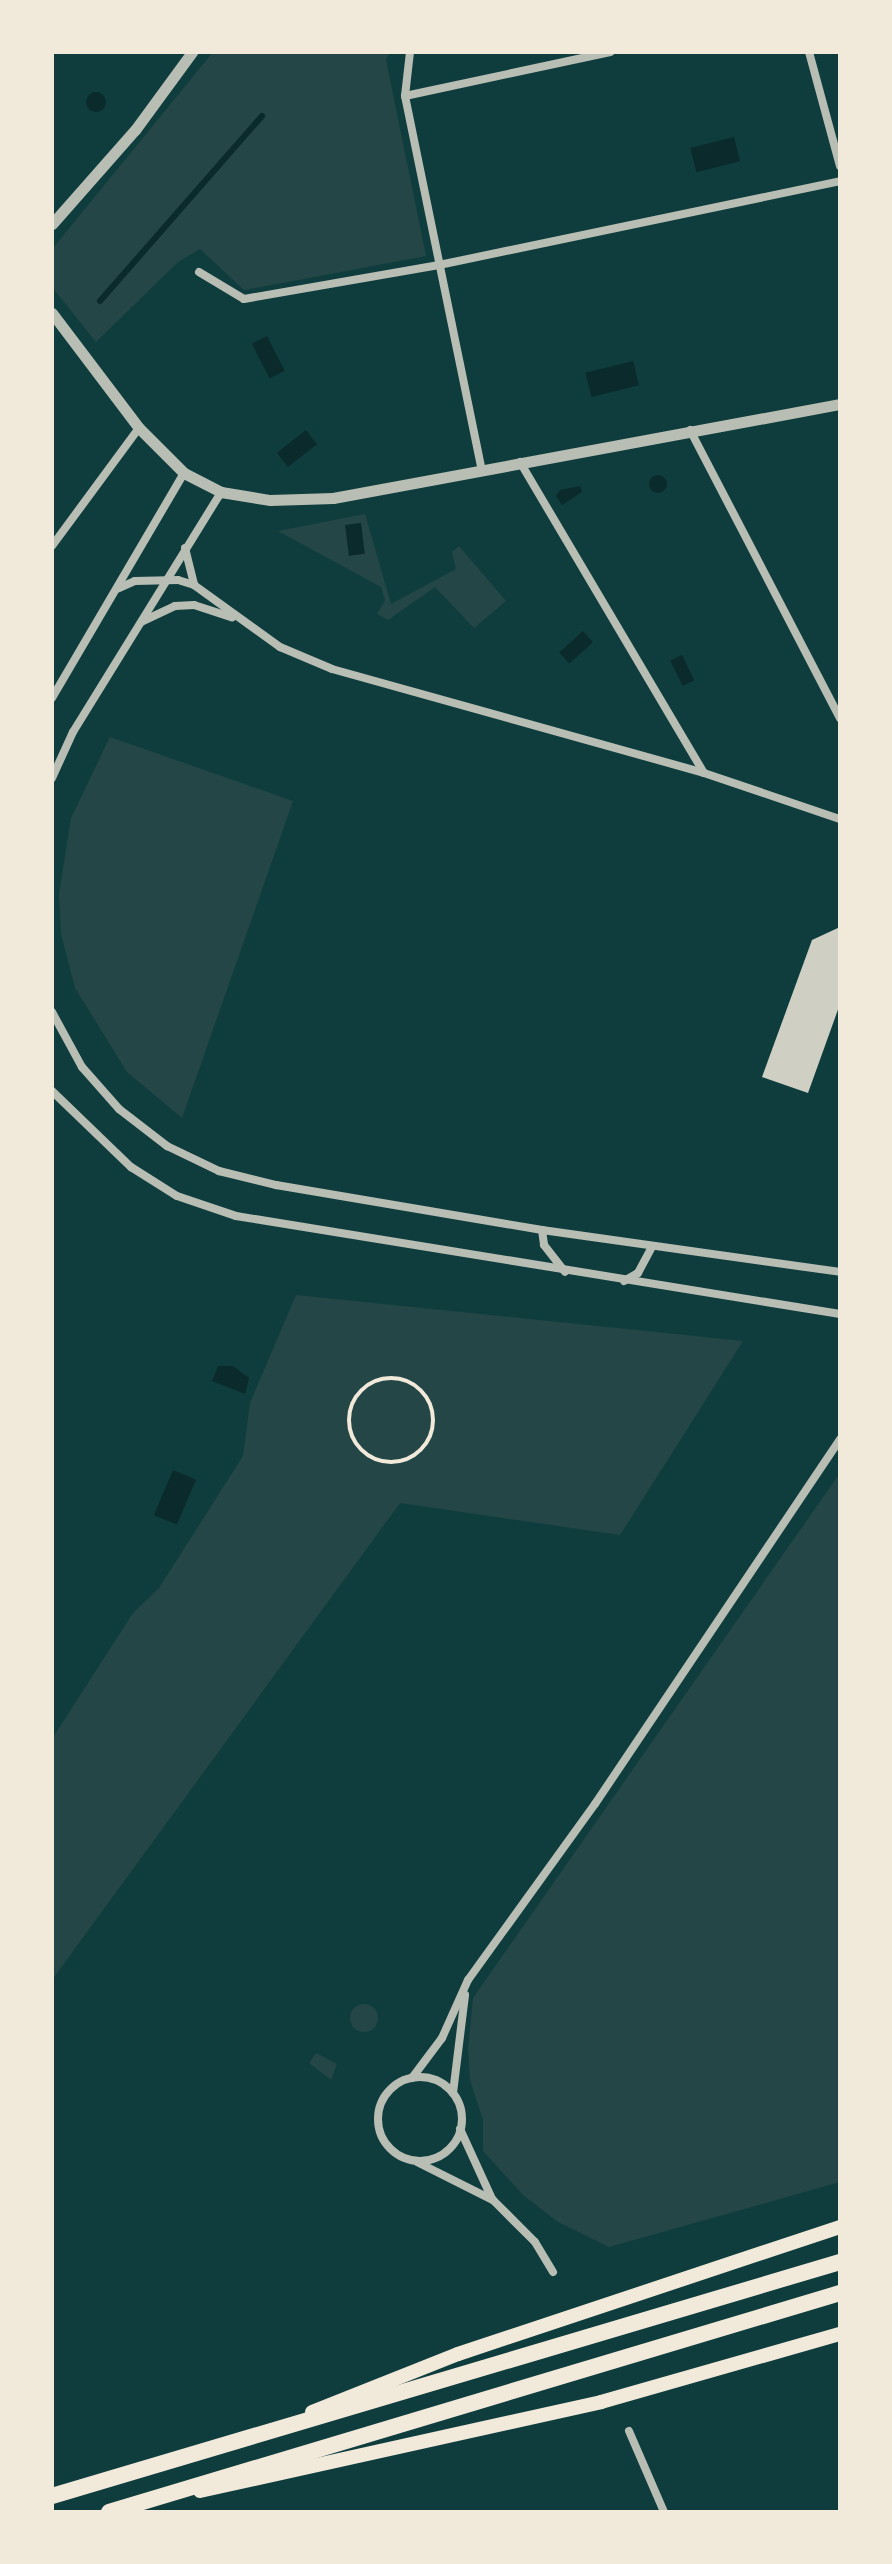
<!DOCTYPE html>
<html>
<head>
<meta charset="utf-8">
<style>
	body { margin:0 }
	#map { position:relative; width:892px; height:2564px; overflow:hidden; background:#0f3d3e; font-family:"Roboto Condensed",sans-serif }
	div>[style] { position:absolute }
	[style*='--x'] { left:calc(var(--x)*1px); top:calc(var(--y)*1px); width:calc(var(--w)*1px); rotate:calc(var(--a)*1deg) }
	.green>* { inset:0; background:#244646 }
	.round { border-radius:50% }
	.water>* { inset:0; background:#0a2a2b; transform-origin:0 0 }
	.stream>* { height:6px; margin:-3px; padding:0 3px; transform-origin:3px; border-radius:3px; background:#0a2a2b }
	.building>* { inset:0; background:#cfcfc3 }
	.path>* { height:4px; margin:-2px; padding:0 2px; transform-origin:2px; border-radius:2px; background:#f1e9da }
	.path>.ring { margin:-2px; padding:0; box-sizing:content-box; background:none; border:4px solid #f1e9da; border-radius:50% }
	.minor>* { height:8px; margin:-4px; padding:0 4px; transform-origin:4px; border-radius:4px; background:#b8beb3 }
	.minor>.ring { margin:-4px; padding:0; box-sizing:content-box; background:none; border:8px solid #b8beb3; border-radius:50% }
	.tertiary>* { height:11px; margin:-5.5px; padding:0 5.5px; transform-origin:5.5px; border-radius:5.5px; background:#b8beb3 }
	.trunk>* { height:14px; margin:-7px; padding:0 7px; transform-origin:7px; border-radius:7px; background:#f1e9da }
	.motorway>* { height:16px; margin:-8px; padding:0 8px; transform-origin:8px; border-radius:8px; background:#f1e9da }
	span { translate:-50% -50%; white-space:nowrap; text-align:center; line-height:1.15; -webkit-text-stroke:8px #f1e9da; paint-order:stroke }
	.frame { position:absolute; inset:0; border:54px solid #f1e9da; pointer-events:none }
</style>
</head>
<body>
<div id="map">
	<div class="green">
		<i style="clip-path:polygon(213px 52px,390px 52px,386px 60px,426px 256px,244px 290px,200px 249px,178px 262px,96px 342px,52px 287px,53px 248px)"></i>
		<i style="clip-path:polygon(365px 514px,391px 604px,456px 569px,452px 552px,459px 546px,506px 601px,474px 628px,435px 587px,388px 620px,377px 614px,385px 600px,381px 587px,278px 531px)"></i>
		<i style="clip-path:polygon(110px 737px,293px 801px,182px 1118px,127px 1072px,75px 988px,61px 934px,59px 894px,71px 818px)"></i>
		<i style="clip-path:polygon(296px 1295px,743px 1341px,620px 1535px,400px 1503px,52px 1980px,52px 1739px,133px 1613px,159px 1588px,243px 1456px,250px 1403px)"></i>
		<i style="clip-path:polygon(840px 1473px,840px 2182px,609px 2247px,558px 2222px,523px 2195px,483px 2151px,483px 2120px,470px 2080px,468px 2050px,473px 1998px)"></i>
		<i class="round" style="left:350px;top:2004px;width:28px;height:28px"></i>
		<i style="clip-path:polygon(316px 2053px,337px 2064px,331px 2080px,309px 2063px)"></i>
	</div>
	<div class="water">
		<i class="round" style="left:86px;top:92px;width:20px;height:20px"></i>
		<i style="left:734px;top:137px;width:25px;height:45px;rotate:76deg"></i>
		<i style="left:267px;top:336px;width:39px;height:17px;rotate:63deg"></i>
		<i style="left:633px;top:361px;width:25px;height:49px;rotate:76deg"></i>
		<i style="left:306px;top:430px;width:18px;height:37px;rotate:52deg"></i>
		<i class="round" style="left:649px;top:475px;width:18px;height:18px"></i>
		<i style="clip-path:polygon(580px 486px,582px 492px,562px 505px,556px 496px,560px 490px)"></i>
		<i style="left:361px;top:523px;width:31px;height:16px;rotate:83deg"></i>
		<i style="left:583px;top:631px;width:15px;height:32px;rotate:48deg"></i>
		<i style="left:682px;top:655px;width:28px;height:13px;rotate:64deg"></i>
		<i style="clip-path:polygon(218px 1366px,233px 1366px,249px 1378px,245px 1394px,212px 1381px)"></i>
		<i style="left:173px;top:1470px;width:25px;height:49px;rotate:23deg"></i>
	</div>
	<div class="stream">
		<i style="--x:100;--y:301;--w:246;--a:-48.8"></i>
	</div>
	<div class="building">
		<i style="clip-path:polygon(840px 927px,840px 1004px,808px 1093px,762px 1077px,812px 940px)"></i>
	</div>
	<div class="path">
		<i class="ring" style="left:349px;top:1378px;width:80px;height:80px"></i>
	</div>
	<div class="minor">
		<i style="--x:410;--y:52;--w:44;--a:96.5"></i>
		<i style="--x:405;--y:96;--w:382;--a:78.4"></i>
		<i style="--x:809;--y:52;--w:118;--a:74.8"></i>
		<i style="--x:405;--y:96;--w:210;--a:-12.1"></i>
		<i style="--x:199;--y:272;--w:52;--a:31"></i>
		<i style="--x:244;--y:299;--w:198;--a:-9.9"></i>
		<i style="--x:439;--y:265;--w:410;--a:-11.8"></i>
		<i style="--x:690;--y:430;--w:325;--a:62.5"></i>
		<i style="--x:520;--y:462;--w:361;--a:59.4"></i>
		<i style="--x:52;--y:546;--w:147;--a:-53.6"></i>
		<i style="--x:185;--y:548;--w:38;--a:76"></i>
		<i style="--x:119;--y:588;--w:17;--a:-24"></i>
		<i style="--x:135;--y:581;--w:43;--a:-1.3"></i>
		<i style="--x:178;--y:580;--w:17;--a:17"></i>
		<i style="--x:194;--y:585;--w:106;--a:35.8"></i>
		<i style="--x:280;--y:647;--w:56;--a:22.9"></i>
		<i style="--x:332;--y:669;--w:386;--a:15.6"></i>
		<i style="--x:704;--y:773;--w:144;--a:18.7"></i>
		<i style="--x:143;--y:621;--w:35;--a:-25"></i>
		<i style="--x:175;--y:606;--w:19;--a:-3"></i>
		<i style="--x:194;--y:605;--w:40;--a:18"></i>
		<i style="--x:52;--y:698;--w:261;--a:-59.6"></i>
		<i style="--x:52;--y:778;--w:51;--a:-65.5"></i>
		<i style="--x:73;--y:732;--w:282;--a:-58.3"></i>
		<i style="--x:52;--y:1012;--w:63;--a:61.4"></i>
		<i style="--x:82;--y:1067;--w:56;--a:48.6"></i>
		<i style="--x:119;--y:1109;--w:61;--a:37.6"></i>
		<i style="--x:167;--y:1146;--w:58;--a:25.7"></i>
		<i style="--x:219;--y:1171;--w:59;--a:13.8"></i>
		<i style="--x:276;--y:1185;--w:270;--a:9.6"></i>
		<i style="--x:542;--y:1230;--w:301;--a:8"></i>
		<i style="--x:52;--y:1091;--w:110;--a:43.9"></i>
		<i style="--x:131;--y:1167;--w:54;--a:32.2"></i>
		<i style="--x:177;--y:1196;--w:62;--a:18.7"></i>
		<i style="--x:236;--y:1216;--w:612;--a:9.22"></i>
		<i style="--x:542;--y:1230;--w:15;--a:82"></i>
		<i style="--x:544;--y:1245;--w:34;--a:52"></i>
		<i style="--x:624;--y:1281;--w:16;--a:-30"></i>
		<i style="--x:638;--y:1273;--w:30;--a:-62"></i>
		<i class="ring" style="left:378px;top:2077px;width:76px;height:76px"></i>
		<i style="--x:412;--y:2078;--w:50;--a:-53.1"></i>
		<i style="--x:442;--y:2038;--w:64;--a:-65.9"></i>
		<i style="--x:468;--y:1980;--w:217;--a:-54.2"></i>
		<i style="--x:595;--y:1804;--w:440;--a:-56.1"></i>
		<i style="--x:453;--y:2093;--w:99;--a:-83"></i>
		<i style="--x:460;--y:2129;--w:77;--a:65.4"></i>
		<i style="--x:417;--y:2162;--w:85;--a:26.6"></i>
		<i style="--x:493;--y:2200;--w:59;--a:45"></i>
		<i style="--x:535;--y:2242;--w:35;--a:59"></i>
		<i style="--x:629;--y:2431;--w:88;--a:66.6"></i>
	</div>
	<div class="tertiary">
		<i style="--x:52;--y:224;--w:125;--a:-48.6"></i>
		<i style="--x:135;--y:130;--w:97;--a:-53.8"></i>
		<i style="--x:52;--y:313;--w:144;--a:52.9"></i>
		<i style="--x:139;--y:428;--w:64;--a:45"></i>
		<i style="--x:184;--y:473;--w:42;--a:27.2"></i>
		<i style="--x:221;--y:492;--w:50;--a:9.3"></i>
		<i style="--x:270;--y:500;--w:63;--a:-1.8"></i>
		<i style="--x:333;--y:498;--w:516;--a:-10.5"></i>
	</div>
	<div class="trunk">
		<i style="--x:312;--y:2412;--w:157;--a:-21.7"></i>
		<i style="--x:458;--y:2354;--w:403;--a:-18.4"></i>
		<i style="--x:200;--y:2491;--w:411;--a:-12.5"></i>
		<i style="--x:601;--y:2402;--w:248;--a:-15.9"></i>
	</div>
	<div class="motorway">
		<i style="--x:52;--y:2496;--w:822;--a:-16.54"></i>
		<i style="--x:109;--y:2512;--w:763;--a:-16.68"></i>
	</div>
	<div class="frame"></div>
</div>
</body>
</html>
